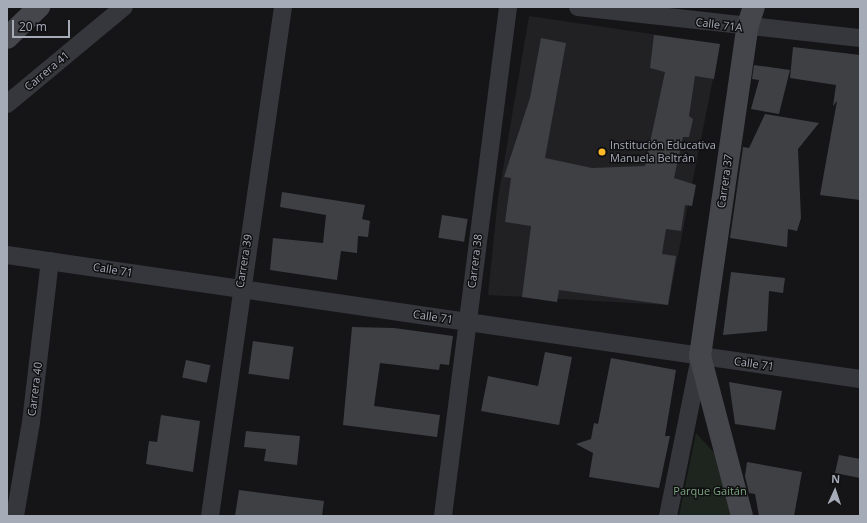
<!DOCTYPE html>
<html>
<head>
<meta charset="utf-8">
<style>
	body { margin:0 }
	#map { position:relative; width:867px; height:523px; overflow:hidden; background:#151517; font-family:"Open Sans",sans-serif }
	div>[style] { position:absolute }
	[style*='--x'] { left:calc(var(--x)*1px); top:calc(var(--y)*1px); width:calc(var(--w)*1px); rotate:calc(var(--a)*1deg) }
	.built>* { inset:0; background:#212124 }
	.green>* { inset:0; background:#1d251e }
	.building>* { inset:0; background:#3f4044; transform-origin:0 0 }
	.street>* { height:18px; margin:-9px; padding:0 9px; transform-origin:9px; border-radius:9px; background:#36373c }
	.secondary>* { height:22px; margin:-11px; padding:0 11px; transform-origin:11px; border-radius:11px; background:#44464c }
	.dots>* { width:11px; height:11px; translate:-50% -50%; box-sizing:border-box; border:2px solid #101012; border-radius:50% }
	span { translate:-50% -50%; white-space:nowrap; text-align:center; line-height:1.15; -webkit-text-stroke:3px #101012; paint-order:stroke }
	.street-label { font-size:11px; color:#a6abb8 }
	.poi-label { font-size:11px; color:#a6abb8 }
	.left { translate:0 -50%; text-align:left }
	.park-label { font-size:11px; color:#7ca47f }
	.frame { position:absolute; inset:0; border:8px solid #a6abb8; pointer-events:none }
	.north { position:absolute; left:815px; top:471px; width:40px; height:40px; -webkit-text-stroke:3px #101012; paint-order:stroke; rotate:3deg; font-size:11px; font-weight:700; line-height:16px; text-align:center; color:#a6abb8 }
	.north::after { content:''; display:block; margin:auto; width:14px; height:18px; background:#a6abb8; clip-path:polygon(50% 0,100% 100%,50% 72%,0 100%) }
	.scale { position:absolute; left:12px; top:20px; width:58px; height:18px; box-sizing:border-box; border:2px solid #a6abb8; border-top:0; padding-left:5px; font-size:12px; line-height:14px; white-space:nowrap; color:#a6abb8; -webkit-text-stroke:3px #101012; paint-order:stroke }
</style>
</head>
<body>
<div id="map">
	<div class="built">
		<i style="clip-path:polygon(529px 16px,720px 44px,668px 305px,488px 295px,498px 198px)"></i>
	</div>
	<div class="green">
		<i style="clip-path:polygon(696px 433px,730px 470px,742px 516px,679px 516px)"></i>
	</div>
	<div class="building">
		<i style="clip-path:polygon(654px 35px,720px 44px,714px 79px,695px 76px,689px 116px,693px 119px,689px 137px,683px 137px,674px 178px,696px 185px,692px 206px,685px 205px,681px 231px,666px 229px,662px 254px,676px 256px,668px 305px,559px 290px,557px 302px,522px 297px,531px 226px,505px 222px,511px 178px,504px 177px,530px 98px,541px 38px,566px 43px,545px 158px,592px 168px,645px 166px,665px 72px,650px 68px)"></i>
		<i style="clip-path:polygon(793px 47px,860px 55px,860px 200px,820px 195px,837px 101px,833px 106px,836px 85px,790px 78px)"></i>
		<i style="clip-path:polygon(754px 65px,790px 70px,779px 114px,751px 109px,759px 80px,752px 79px)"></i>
		<i style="clip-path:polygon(765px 114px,819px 123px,798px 149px,801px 218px,797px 231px,788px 229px,787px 247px,730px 238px,743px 147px,749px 148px)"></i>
		<i style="clip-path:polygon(282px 192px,365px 205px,362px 219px,370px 221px,368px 237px,358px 236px,357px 253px,341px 251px,337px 280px,270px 270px,273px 238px,323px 243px,326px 215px,280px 207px)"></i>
		<i style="left:442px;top:215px;width:26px;height:23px;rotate:9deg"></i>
		<i style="clip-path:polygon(731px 272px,785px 278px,783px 293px,769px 291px,767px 331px,723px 335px)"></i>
		<i style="clip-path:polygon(352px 327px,394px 328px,453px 336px,449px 365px,440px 364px,439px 370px,380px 363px,374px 406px,440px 415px,437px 437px,343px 425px)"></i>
		<i style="left:253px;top:341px;width:41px;height:33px;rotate:8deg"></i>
		<i style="clip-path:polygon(545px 352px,572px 357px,559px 425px,481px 411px,488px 376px,538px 386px)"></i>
		<i style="clip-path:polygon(611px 358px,676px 370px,665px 436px,670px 436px,659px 488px,589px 477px,593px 453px,576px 444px,591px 439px,594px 423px,598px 424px)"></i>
		<i style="left:186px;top:360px;width:25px;height:18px;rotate:12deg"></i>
		<i style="clip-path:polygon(729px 382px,782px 391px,775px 430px,735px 424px)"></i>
		<i style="clip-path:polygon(161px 415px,200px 421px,193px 472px,146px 464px,149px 441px,157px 442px)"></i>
		<i style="clip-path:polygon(246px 431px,300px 436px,297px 465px,264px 461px,266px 449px,244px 447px)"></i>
		<i style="clip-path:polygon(839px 455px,860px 459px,860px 478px,835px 473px)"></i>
		<i style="clip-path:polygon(747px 462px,802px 472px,794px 516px,759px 516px,755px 494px,749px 493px,745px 476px)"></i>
		<i style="clip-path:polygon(239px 490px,324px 501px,322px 516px,235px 516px)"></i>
	</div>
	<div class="street">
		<i style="--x:578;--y:7;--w:284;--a:6.3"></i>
		<i style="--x:7;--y:104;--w:152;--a:-39.7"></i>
		<i style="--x:7;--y:255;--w:862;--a:8.27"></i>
		<i style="--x:15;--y:516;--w:95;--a:-80.3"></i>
		<i style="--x:31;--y:422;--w:162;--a:-83.3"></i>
		<i style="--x:210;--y:516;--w:514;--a:-81.84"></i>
		<i style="--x:443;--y:516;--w:513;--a:-82.72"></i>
		<i style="--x:668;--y:516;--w:162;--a:-78.6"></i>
	</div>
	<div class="secondary">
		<i style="--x:7;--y:38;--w:45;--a:-44.1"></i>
		<i style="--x:742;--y:516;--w:165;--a:-104.7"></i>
		<i style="--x:700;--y:356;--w:331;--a:-81.8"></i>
		<i style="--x:747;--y:28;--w:22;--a:-72"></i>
	</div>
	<div class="dots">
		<i style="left:602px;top:152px;background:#fcb928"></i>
	</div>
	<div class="street-label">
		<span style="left:719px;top:25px;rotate:7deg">Calle 71A</span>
		<span style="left:47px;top:71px;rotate:-40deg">Carrera 41</span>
		<span style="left:725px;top:181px;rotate:-82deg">Carrera 37</span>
		<span style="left:244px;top:261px;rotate:-81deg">Carrera 39</span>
		<span style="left:475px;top:261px;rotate:-83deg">Carrera 38</span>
		<span style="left:113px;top:270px;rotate:9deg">Calle 71</span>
		<span style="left:433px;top:317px;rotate:8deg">Calle 71</span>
		<span style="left:754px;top:364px;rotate:8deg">Calle 71</span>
		<span style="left:35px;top:389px;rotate:-83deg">Carrera 40</span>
	</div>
	<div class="poi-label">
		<span class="left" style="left:610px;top:152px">Institución Educativa<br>Manuela Beltrán</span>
	</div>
	<div class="park-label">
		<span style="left:710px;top:491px">Parque Gaitán</span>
	</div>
	<div class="frame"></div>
	<div class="north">N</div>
	<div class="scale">20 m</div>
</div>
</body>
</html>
